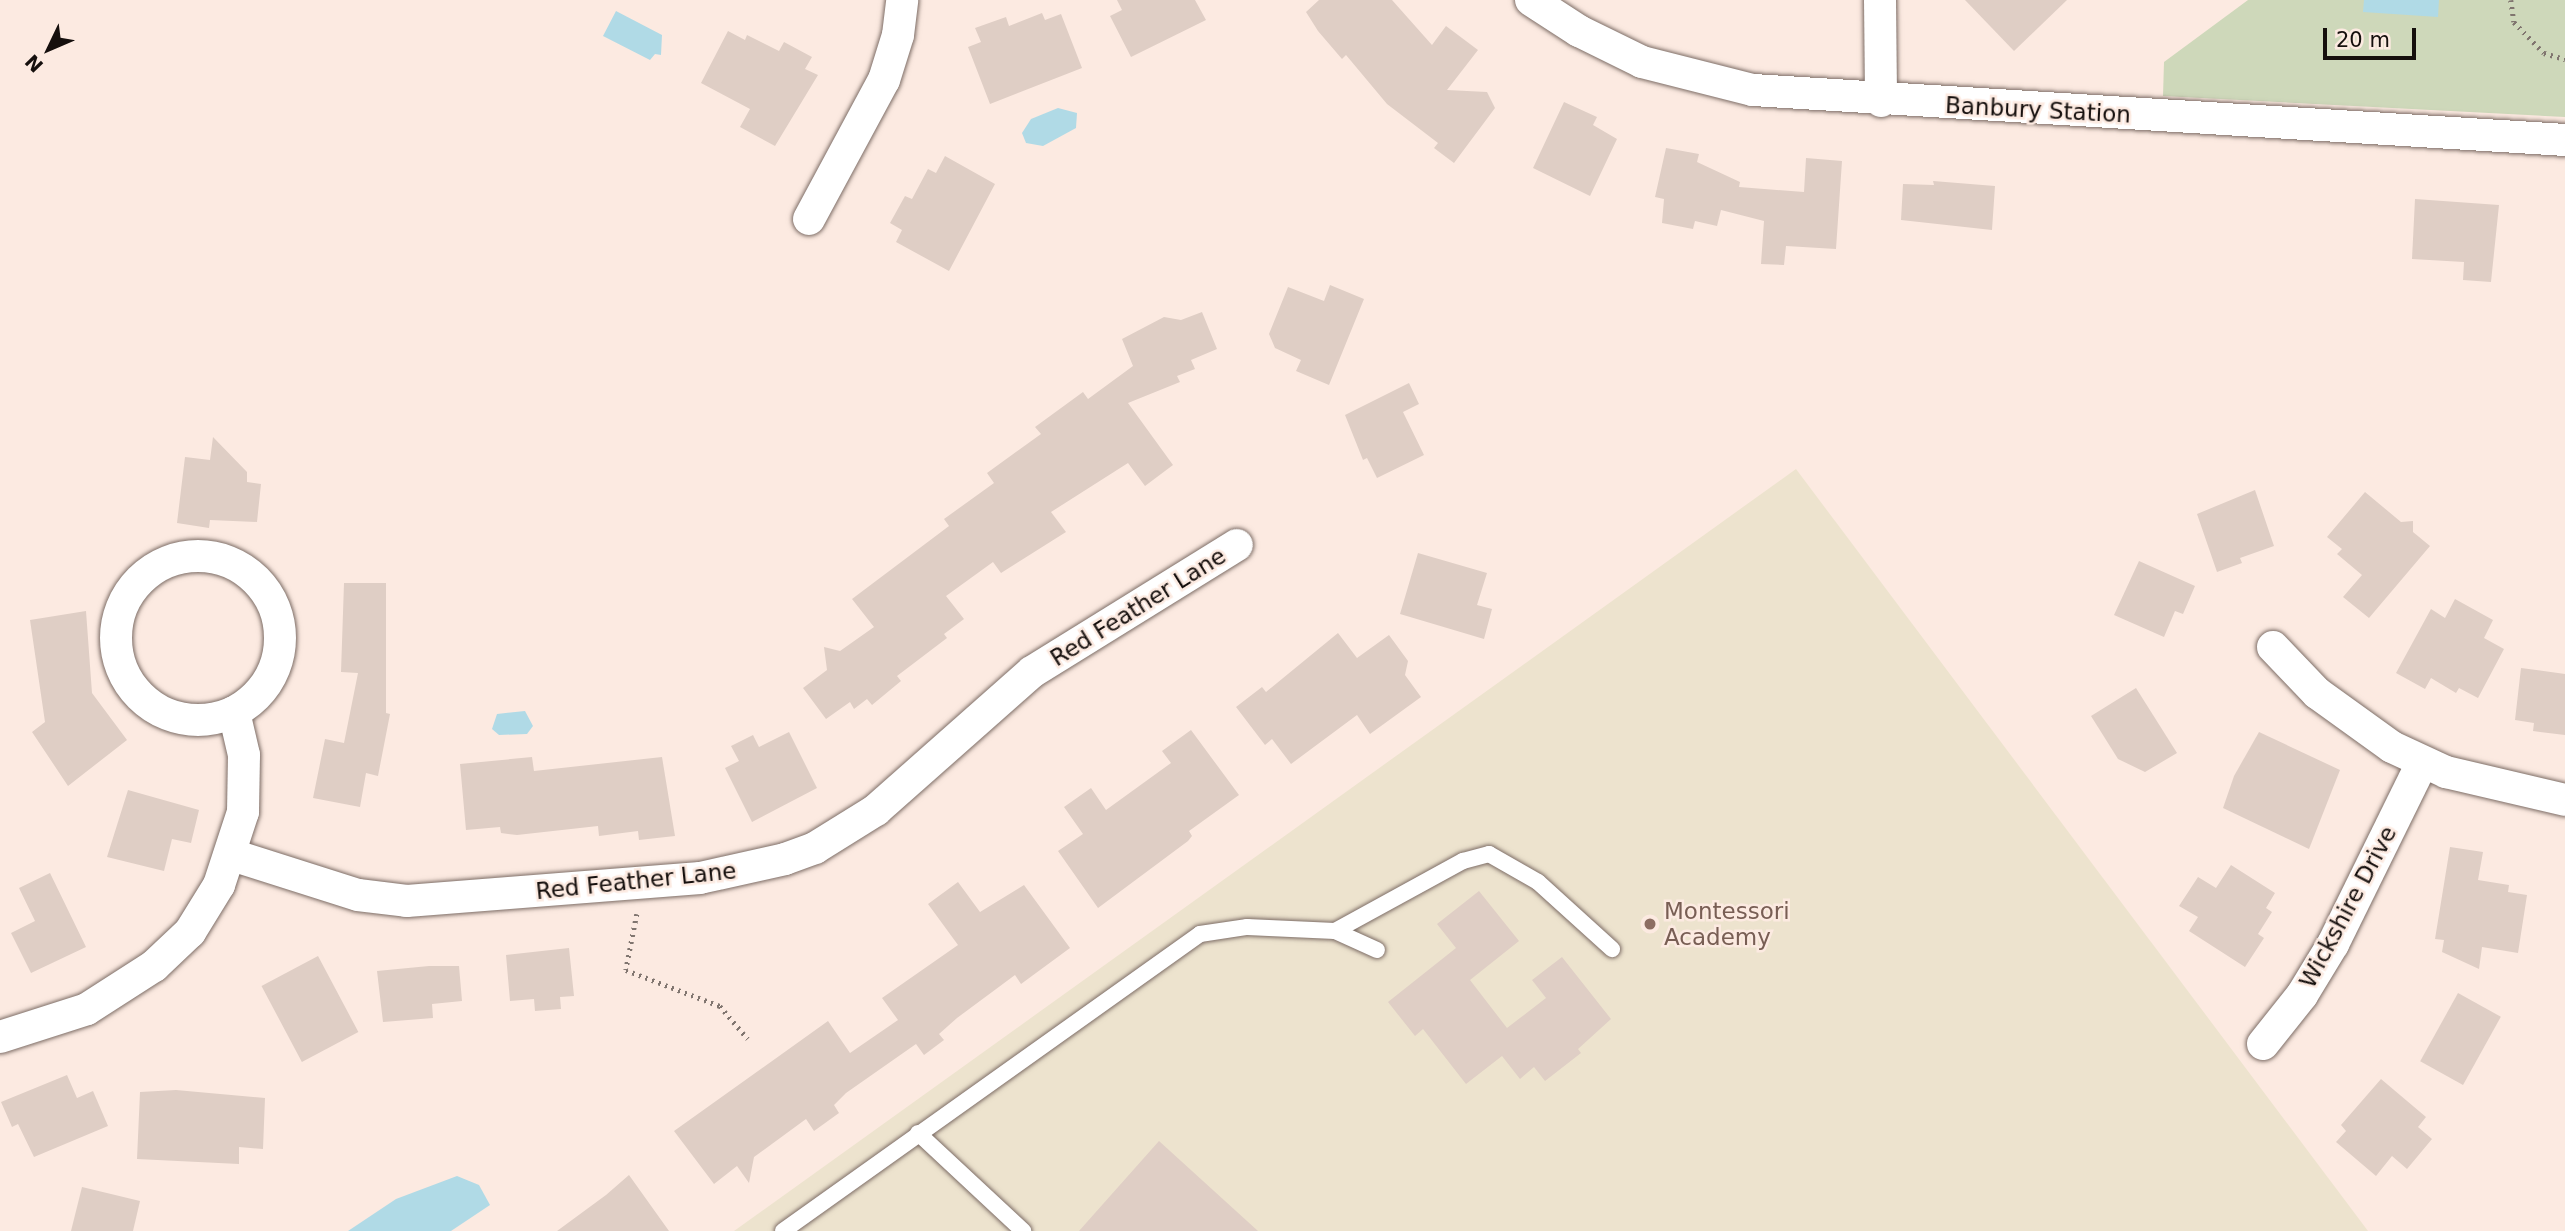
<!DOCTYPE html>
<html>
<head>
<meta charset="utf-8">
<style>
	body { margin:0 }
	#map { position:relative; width:2565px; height:1231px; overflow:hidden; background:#fceae1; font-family:"DejaVu Sans",sans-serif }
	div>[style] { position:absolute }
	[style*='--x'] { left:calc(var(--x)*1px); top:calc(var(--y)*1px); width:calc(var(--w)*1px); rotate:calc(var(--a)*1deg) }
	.education>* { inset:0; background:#ede3ce }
	.green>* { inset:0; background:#ced8ba }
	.water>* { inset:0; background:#b0dae6 }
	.building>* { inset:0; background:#dfcec5; transform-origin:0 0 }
	.path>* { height:4.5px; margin-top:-2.25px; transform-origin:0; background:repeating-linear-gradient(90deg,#80756f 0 2px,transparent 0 7px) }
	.roads { filter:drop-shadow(0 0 2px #7d6d66) drop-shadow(0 0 2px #7d6d66) }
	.lane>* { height:16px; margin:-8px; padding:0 8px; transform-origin:8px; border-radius:8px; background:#fff }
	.street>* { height:32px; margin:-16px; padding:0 16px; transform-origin:16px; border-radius:16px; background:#fff }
	.street>.ring { margin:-16px; padding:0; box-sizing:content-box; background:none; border:32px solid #fff; border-radius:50% }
	.dots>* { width:19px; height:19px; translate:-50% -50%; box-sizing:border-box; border:4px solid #fceae1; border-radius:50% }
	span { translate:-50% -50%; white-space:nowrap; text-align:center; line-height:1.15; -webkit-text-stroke:5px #fceae1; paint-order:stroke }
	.street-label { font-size:23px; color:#150f0d }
	.education-label { font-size:23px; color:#785e54 }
	.left { translate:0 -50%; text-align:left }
	.north { position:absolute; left:14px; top:14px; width:70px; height:70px; -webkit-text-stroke:5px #fceae1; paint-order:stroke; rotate:226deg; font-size:19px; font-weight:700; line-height:28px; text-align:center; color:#150f0d }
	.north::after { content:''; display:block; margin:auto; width:24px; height:32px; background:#150f0d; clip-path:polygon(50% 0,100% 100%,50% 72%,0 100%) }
	.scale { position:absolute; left:2323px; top:28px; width:93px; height:32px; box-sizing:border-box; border:4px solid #150f0d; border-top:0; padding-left:9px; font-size:21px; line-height:24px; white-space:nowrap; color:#150f0d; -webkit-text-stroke:5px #fceae1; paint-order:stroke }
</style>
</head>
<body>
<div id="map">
	<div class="education">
		<i style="clip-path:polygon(1796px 469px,2368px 1231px,734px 1231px)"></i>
	</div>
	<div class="green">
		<i style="clip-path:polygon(2248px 0,2565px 0,2565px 117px,2163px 96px,2164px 62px)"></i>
	</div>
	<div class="water">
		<i style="clip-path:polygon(2364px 0,2439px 0,2438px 17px,2363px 12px)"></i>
		<i style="clip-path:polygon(616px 11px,662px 35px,661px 55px,655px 54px,650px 60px,603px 36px)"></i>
		<i style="clip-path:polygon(1058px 108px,1077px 113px,1076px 128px,1043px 146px,1026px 143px,1022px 133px,1031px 119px)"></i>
		<i style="clip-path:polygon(525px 711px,533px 726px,527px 734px,499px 735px,492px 729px,497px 714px)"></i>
		<i style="clip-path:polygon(457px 1176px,479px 1185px,490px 1205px,451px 1231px,348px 1231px,396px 1199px)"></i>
	</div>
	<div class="building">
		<i style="clip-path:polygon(1117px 0,1195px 0,1206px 20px,1131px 57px,1110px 16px,1122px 10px)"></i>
		<i style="clip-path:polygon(1319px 0,1392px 0,1432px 45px,1446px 26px,1478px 50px,1447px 90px,1487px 92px,1495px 108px,1454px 163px,1434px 148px,1438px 143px,1387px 104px,1346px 55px,1342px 59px,1318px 31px,1306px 12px)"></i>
		<i style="clip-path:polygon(1965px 0,2067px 0,2014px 51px)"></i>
		<i style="clip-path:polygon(1042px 13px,1045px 20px,1061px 14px,1082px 68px,990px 104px,968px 47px,981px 42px,975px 28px,1006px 17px,1009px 26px)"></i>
		<i style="clip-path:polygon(728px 31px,745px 40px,747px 35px,779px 51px,784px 42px,812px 57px,805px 69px,818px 75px,775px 146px,740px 127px,750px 109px,701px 83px)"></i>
		<i style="clip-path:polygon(1564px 102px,1597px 117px,1593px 125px,1617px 139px,1590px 196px,1533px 168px)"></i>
		<i style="clip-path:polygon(1666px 148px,1699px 154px,1697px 162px,1740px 182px,1739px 187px,1804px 192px,1806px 158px,1842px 161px,1836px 249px,1786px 246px,1784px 265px,1761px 264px,1764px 221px,1721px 210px,1717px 226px,1695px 221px,1693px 229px,1662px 223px,1664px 199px,1655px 197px)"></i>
		<i style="clip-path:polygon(945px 156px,995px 184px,949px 271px,896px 242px,902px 230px,890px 223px,905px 196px,912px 199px,928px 169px,936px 173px)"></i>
		<i style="clip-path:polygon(1933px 181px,1995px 186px,1992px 230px,1901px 220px,1903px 184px,1934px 185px)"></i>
		<i style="clip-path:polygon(2415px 199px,2499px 205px,2491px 282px,2463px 280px,2464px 262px,2412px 259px)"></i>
		<i style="clip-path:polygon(1330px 285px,1364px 299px,1329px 385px,1296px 371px,1301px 360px,1275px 348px,1269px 334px,1288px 287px,1324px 301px)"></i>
		<i style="clip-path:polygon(1202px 312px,1217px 349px,1191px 360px,1195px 369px,1177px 376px,1180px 382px,1128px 403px,1173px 465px,1145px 486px,1128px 463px,1051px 512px,1066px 532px,1001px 573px,993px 562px,946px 596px,964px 619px,944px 634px,947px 638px,897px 676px,901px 681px,872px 705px,867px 699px,854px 709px,850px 702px,826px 719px,803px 688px,827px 670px,824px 647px,840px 651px,874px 627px,852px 599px,949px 526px,944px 519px,994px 483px,987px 473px,1041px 434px,1035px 427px,1083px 392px,1088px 399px,1133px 366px,1122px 339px,1164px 317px,1181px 320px)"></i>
		<i style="clip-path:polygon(1409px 383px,1419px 404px,1403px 412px,1424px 455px,1377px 478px,1367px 458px,1363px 460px,1345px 415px)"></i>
		<i style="clip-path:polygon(213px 437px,247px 472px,247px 482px,261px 484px,257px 522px,210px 520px,209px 528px,177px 523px,185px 457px,210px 460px)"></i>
		<i style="clip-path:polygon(2255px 490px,2274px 546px,2240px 558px,2242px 563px,2217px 572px,2197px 514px)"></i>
		<i style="clip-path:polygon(2365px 492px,2401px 522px,2413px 521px,2413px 532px,2430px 546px,2369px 618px,2343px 597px,2362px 575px,2337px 554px,2342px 549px,2327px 537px)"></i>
		<i style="clip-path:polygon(1418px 553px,1487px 573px,1477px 605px,1492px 609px,1484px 639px,1400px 614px)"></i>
		<i style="clip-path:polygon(2139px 561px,2195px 586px,2183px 614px,2175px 611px,2164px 637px,2114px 615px)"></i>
		<i style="clip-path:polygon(344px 583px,386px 583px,386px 713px,390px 714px,378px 776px,366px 773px,360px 807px,313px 798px,325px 739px,344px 743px,358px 673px,341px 672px)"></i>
		<i style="clip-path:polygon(2455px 599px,2493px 620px,2484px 638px,2504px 649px,2478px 698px,2459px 688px,2456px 693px,2431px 678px,2425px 689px,2396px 673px,2431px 609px,2445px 618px)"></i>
		<i style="clip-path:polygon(86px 611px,92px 693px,127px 740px,68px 786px,32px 732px,45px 722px,30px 620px)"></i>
		<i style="clip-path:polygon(1338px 633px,1357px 658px,1389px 635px,1408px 661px,1405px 675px,1421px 697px,1370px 734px,1357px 715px,1291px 764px,1272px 739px,1265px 745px,1236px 707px,1262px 687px,1266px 692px)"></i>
		<i style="clip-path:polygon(2521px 668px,2565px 674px,2565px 735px,2533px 731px,2534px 723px,2515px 720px)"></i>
		<i style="clip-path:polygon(2136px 688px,2177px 753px,2145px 772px,2118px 759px,2091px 716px)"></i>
		<i style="clip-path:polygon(1191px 730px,1239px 795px,1189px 831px,1192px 836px,1188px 841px,1098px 908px,1058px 851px,1083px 834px,1064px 807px,1091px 788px,1106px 810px,1171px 763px,1162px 751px)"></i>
		<i style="clip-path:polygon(789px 732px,817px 788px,752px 822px,725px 768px,739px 761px,731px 746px,753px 735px,759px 747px)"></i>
		<i style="clip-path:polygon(2259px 732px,2340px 770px,2309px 849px,2223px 808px,2234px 776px)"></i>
		<i style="clip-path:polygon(532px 757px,534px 771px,662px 757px,675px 836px,639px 840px,638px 831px,599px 836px,598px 826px,517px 835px,501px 833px,500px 827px,466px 830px,460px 764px)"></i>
		<i style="clip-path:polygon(128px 790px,199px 810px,191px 843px,172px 839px,164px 871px,107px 857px)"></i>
		<i style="clip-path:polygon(2450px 847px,2483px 852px,2478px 880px,2509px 885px,2508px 892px,2527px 895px,2518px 953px,2482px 947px,2479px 969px,2442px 952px,2444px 940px,2435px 939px)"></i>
		<i style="clip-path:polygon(2231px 865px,2275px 893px,2266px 908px,2272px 912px,2258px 934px,2264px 938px,2245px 967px,2189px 931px,2198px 917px,2179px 906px,2198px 877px,2216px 888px)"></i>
		<i style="clip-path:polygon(50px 873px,86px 947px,31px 973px,11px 933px,35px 921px,19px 888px)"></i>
		<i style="clip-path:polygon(958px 882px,980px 912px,1024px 885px,1070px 948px,1021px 984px,1015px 975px,957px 1018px,939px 1034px,944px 1040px,924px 1055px,916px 1044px,846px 1093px,834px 1105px,839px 1113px,814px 1131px,806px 1119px,754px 1157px,749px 1183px,737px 1166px,714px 1184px,674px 1131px,828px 1021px,850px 1053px,898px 1020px,882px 998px,958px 945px,928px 904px)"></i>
		<i style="clip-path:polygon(1479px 891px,1519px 941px,1470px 980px,1507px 1028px,1546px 998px,1532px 980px,1562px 957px,1611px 1019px,1578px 1049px,1581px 1053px,1545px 1081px,1534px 1067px,1520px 1079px,1502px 1056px,1466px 1084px,1423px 1029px,1415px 1036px,1388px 1002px,1456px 948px,1437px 924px)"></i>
		<i style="clip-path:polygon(569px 948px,574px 996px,560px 997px,561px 1009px,535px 1011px,534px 999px,510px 1001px,506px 955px)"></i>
		<i style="left:318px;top:956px;width:86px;height:64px;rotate:62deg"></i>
		<i style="clip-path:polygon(429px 966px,459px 966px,462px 1001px,432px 1004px,433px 1018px,383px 1022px,377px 971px)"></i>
		<i style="left:2458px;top:993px;width:49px;height:78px;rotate:29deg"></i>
		<i style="clip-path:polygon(67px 1075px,77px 1098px,93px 1091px,108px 1126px,34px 1157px,18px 1124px,12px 1127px,1px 1102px)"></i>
		<i style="clip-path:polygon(2381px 1079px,2426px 1117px,2418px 1127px,2432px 1139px,2407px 1169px,2392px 1156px,2376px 1176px,2336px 1142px,2346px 1131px,2341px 1125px)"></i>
		<i style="clip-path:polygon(176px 1090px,265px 1098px,263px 1149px,239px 1147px,239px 1164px,137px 1159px,140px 1092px)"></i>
		<i style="clip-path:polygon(1159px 1141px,1258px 1231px,1079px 1231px)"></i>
		<i style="clip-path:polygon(629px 1175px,669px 1231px,557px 1231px,606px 1195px)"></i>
		<i style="clip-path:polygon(82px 1187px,140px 1201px,133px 1231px,71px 1231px)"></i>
	</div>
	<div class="path">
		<i style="--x:2511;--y:0;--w:22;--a:82"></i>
		<i style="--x:2514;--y:22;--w:43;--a:45.9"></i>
		<i style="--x:2544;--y:53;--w:22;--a:16"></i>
		<i style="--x:637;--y:914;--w:57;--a:101.1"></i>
		<i style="--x:626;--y:970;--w:101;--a:21"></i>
		<i style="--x:720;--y:1006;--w:43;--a:49.7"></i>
	</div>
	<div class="roads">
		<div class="lane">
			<i style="--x:1335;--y:931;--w:146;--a:-28.7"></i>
			<i style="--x:1463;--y:861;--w:27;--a:-15"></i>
			<i style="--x:1489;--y:854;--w:56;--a:29.7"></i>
			<i style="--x:1538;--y:882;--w:100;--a:42.2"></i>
			<i style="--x:918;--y:1133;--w:144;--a:43"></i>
			<i style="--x:783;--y:1231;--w:512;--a:-35.46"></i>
			<i style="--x:1200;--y:934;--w:48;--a:-8.5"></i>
			<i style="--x:1247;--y:927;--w:88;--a:2.6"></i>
			<i style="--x:1335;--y:931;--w:46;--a:24.3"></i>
		</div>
		<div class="street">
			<i style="--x:1531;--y:0;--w:57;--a:32.9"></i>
			<i style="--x:1579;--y:31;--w:70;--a:26.2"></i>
			<i style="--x:1642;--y:62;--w:114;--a:14.2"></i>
			<i style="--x:1753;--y:90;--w:814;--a:3.52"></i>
			<i style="--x:1880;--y:0;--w:101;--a:89.4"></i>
			<i style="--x:809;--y:219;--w:158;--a:-61.7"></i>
			<i style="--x:884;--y:80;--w:47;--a:-72.7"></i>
			<i style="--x:898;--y:35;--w:35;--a:-83"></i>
			<i class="ring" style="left:116px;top:556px;width:132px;height:132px"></i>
			<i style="--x:2273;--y:647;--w:64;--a:46.3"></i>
			<i style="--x:2317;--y:693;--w:92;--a:35.8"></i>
			<i style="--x:2392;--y:747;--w:60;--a:24.8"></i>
			<i style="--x:2446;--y:772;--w:122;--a:13.2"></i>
			<i style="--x:232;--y:855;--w:132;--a:17.6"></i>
			<i style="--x:358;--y:895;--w:49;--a:7"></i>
			<i style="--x:407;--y:901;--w:294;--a:-4.5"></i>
			<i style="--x:700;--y:878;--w:87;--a:-12.6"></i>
			<i style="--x:785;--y:859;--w:32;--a:-20"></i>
			<i style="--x:815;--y:848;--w:72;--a:-31.9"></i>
			<i style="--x:876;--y:810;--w:208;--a:-41.5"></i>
			<i style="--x:1032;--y:672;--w:241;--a:-31.8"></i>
			<i style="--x:0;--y:1037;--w:91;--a:-17.8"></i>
			<i style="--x:87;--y:1009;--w:80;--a:-32.7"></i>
			<i style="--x:154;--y:966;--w:50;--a:-43.4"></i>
			<i style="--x:190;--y:932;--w:55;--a:-58.3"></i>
			<i style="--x:219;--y:885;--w:77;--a:-71.8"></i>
			<i style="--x:243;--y:812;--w:57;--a:-89"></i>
			<i style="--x:244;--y:755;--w:44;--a:-103.1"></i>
			<i style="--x:2263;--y:1044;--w:63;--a:-51.5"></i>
			<i style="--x:2302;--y:995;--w:60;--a:-58.7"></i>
			<i style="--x:2333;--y:944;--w:202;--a:-63.8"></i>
		</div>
	</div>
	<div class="dots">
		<i style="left:1650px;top:924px;background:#8d6e63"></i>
	</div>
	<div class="street-label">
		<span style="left:2038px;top:110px;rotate:3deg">Banbury Station</span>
		<span style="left:1138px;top:607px;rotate:-32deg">Red Feather Lane</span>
		<span style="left:636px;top:881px;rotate:-6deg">Red Feather Lane</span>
		<span style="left:2348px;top:907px;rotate:-62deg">Wickshire Drive</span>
	</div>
	<div class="education-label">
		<span class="left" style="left:1664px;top:924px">Montessori<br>Academy</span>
	</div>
	<div class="north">N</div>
	<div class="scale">20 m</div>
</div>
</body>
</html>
